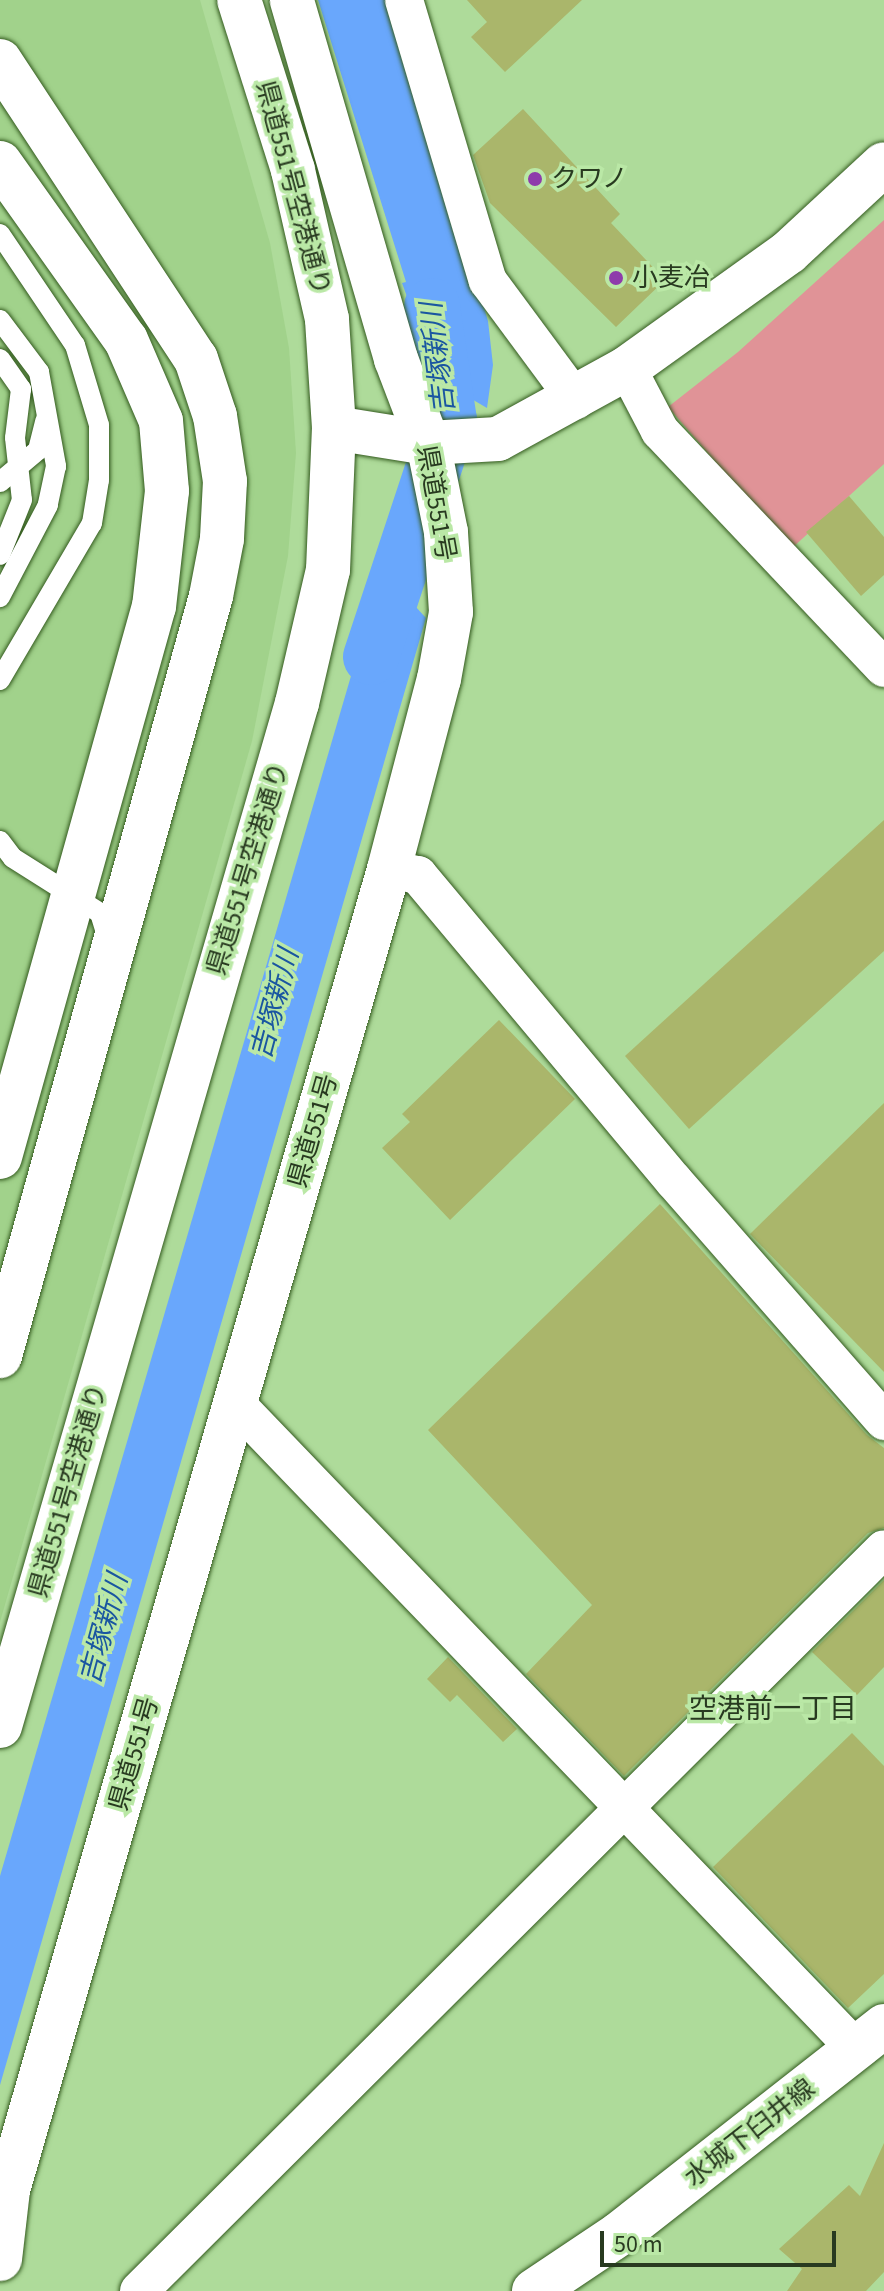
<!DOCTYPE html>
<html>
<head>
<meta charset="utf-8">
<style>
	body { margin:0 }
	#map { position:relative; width:884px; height:2291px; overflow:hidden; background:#aedb9a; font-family:"Source Sans 3","Noto Sans JP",sans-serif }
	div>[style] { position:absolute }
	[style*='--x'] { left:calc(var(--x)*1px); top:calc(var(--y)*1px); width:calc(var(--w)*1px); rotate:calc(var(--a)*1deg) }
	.built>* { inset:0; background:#a1d28b }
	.green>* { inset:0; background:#e09397 }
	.water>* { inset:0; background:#69a7fc }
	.river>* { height:56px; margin:-28px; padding:0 28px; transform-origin:28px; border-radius:28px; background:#69a7fc }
	.building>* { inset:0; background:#aab66b }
	.roads { filter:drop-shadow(0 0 2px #345b1f) drop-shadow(0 0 2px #345b1f) }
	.lane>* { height:20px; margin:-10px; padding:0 10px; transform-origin:10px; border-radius:10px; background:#fff }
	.street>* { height:38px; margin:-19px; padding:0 19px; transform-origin:19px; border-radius:19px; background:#fff }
	.secondary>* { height:44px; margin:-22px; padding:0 22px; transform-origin:22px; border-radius:22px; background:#fff }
	.dots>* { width:22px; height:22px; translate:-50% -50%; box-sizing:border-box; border:4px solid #bae8a6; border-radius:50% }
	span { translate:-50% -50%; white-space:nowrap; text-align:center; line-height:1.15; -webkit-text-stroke:7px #bae8a6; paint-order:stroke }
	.poi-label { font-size:26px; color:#283a20 }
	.left { translate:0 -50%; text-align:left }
	.street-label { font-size:26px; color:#283a20 }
	.water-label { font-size:28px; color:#1a56a1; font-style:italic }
	.neighbourhood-label { font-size:28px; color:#283a20 }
	.scale { position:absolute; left:600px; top:2231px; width:236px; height:36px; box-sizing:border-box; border:4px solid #283a20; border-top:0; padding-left:10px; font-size:24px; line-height:28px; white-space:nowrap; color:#283a20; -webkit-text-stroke:6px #bae8a6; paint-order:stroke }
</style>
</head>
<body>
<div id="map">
	<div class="built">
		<i style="clip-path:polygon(0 0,200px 0,270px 243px,289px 348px,296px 453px,288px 556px,252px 741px,0 1622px)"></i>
	</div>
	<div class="green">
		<i style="clip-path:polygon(884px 220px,884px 464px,791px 549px,668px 407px,738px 352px)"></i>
	</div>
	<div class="water">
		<i style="clip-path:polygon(318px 0,392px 0,488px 321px,493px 365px,487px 408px,422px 370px,421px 335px,402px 283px,406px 282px)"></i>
		<i style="clip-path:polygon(382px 570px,426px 618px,0 2085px,0 1876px)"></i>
	</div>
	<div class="river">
		<i style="--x:371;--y:657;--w:249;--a:-71.7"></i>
		<i style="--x:449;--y:421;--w:116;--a:-98.4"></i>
	</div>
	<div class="building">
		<i style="clip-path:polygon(467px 0,582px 0,505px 72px,471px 37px,487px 22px)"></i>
		<i style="clip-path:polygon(523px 109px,620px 214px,611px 223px,665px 280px,616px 327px,490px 203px,473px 155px)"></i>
		<i style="clip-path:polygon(849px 496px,884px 537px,884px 575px,861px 596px,806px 532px)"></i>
		<i style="clip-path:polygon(884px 820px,884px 951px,689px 1129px,625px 1056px)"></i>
		<i style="clip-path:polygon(499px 1020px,575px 1099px,450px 1220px,382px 1148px,410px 1122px,402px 1114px)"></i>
		<i style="clip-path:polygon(884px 1103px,884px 1372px,750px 1234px)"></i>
		<i style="clip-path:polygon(660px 1204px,867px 1435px,884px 1448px,884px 1528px,868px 1533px,624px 1776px,526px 1674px,592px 1605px,428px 1430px)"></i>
		<i style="clip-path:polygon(884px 1580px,884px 1667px,857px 1695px,812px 1652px)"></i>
		<i style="clip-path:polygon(448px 1657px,517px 1729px,503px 1742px,457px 1695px,450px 1702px,427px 1679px)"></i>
		<i style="clip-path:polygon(852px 1733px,884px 1766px,884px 1974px,848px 2008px,713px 1867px)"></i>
		<i style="clip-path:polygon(884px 2143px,884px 2272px,866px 2291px,787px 2291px,802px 2269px,779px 2249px,849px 2185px,860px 2196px)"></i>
	</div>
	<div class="roads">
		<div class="lane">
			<i style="--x:0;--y:234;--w:134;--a:56"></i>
			<i style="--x:75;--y:345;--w:84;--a:73.3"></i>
			<i style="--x:99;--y:425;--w:55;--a:90"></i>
			<i style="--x:99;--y:480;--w:44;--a:99.2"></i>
			<i style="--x:92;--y:523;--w:182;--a:120.4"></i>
			<i style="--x:0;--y:320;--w:65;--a:53.1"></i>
			<i style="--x:39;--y:372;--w:96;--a:79.7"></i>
			<i style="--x:56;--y:466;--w:40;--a:102"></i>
			<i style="--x:48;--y:505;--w:104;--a:117.6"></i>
			<i style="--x:0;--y:359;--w:37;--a:55"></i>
			<i style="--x:21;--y:389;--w:49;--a:97"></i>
			<i style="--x:15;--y:438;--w:62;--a:83.6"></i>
			<i style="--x:22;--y:500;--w:59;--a:111.8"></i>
			<i style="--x:0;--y:482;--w:50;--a:-40.1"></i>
			<i style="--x:38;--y:450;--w:30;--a:-76"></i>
			<i style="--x:0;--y:841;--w:21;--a:53"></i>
			<i style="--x:13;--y:858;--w:103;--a:32.3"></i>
			<i style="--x:100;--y:913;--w:27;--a:73"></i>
		</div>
		<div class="street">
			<i style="--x:404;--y:0;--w:293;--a:73.4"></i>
			<i style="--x:488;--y:281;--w:148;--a:53.5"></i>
			<i style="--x:627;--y:368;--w:71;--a:62.4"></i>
			<i style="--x:660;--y:431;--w:326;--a:46.6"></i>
			<i style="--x:389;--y:869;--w:30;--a:12"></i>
			<i style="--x:418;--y:875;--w:399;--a:50.1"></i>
			<i style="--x:674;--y:1181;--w:319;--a:48.8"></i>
			<i style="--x:236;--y:1404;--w:895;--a:46.13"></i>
			<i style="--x:139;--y:2291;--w:1051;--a:-44.88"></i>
		</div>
		<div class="secondary">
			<i style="--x:0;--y:61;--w:357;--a:56.7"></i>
			<i style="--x:196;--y:359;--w:60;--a:71.6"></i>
			<i style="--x:215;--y:416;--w:66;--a:81.3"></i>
			<i style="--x:225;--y:481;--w:58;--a:93"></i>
			<i style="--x:222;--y:539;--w:58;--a:100.9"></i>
			<i style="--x:211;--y:596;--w:789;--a:105.52"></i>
			<i style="--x:0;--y:163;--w:217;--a:54.6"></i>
			<i style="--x:126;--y:340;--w:88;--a:66.6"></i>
			<i style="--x:161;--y:421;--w:70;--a:85.1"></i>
			<i style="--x:167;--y:491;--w:116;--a:96.4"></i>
			<i style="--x:154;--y:606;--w:572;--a:105.62"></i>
			<i style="--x:334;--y:428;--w:95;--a:9.1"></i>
			<i style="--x:428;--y:443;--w:70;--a:-3.3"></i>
			<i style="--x:498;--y:439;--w:147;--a:-28.8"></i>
			<i style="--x:627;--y:368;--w:199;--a:-35.6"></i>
			<i style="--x:789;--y:252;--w:129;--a:-42.8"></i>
			<i style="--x:0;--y:1726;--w:1065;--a:-73.81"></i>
			<i style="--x:297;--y:703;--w:137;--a:-76.9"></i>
			<i style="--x:328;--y:570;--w:142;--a:-87.6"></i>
			<i style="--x:334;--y:428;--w:109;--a:-93.7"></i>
			<i style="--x:327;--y:319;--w:153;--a:-102.9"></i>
			<i style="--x:293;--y:170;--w:178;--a:-107.6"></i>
			<i style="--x:0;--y:2259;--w:69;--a:-83.4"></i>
			<i style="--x:8;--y:2190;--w:1375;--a:-73.91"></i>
			<i style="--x:389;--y:869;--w:196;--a:-75.3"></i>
			<i style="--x:439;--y:679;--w:68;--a:-79.8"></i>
			<i style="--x:451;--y:612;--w:80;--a:-93.6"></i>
			<i style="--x:446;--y:532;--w:91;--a:-101.4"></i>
			<i style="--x:428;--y:443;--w:90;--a:-110.9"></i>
			<i style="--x:396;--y:359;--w:374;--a:-106.2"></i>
			<i style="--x:534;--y:2291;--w:102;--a:-33.8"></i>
			<i style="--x:619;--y:2234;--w:337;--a:-38.1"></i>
		</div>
	</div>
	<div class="dots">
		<i style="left:535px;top:179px;background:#8e3cab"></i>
		<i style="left:616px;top:278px;background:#8e3cab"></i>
	</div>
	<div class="poi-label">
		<span class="left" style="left:551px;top:179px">クワノ</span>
		<span class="left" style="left:632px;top:278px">小麦冶</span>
	</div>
	<div class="street-label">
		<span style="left:293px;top:188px;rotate:75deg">県道551号空港通り</span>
		<span style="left:436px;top:503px;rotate:80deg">県道551号</span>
		<span style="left:248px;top:869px;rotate:-73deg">県道551号空港通り</span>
		<span style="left:313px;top:1131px;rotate:-74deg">県道551号</span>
		<span style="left:68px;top:1491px;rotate:-74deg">県道551号空港通り</span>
		<span style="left:134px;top:1754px;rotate:-74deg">県道551号</span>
		<span style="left:750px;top:2133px;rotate:-38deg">水城下臼井線</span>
	</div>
	<div class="water-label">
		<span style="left:438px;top:358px;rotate:-97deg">吉塚新川</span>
		<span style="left:275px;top:1004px;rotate:-75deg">吉塚新川</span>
		<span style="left:104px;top:1629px;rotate:-75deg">吉塚新川</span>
	</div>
	<div class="neighbourhood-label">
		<span style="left:773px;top:1709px">空港前一丁目</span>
	</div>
	<div class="scale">50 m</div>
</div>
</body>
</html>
